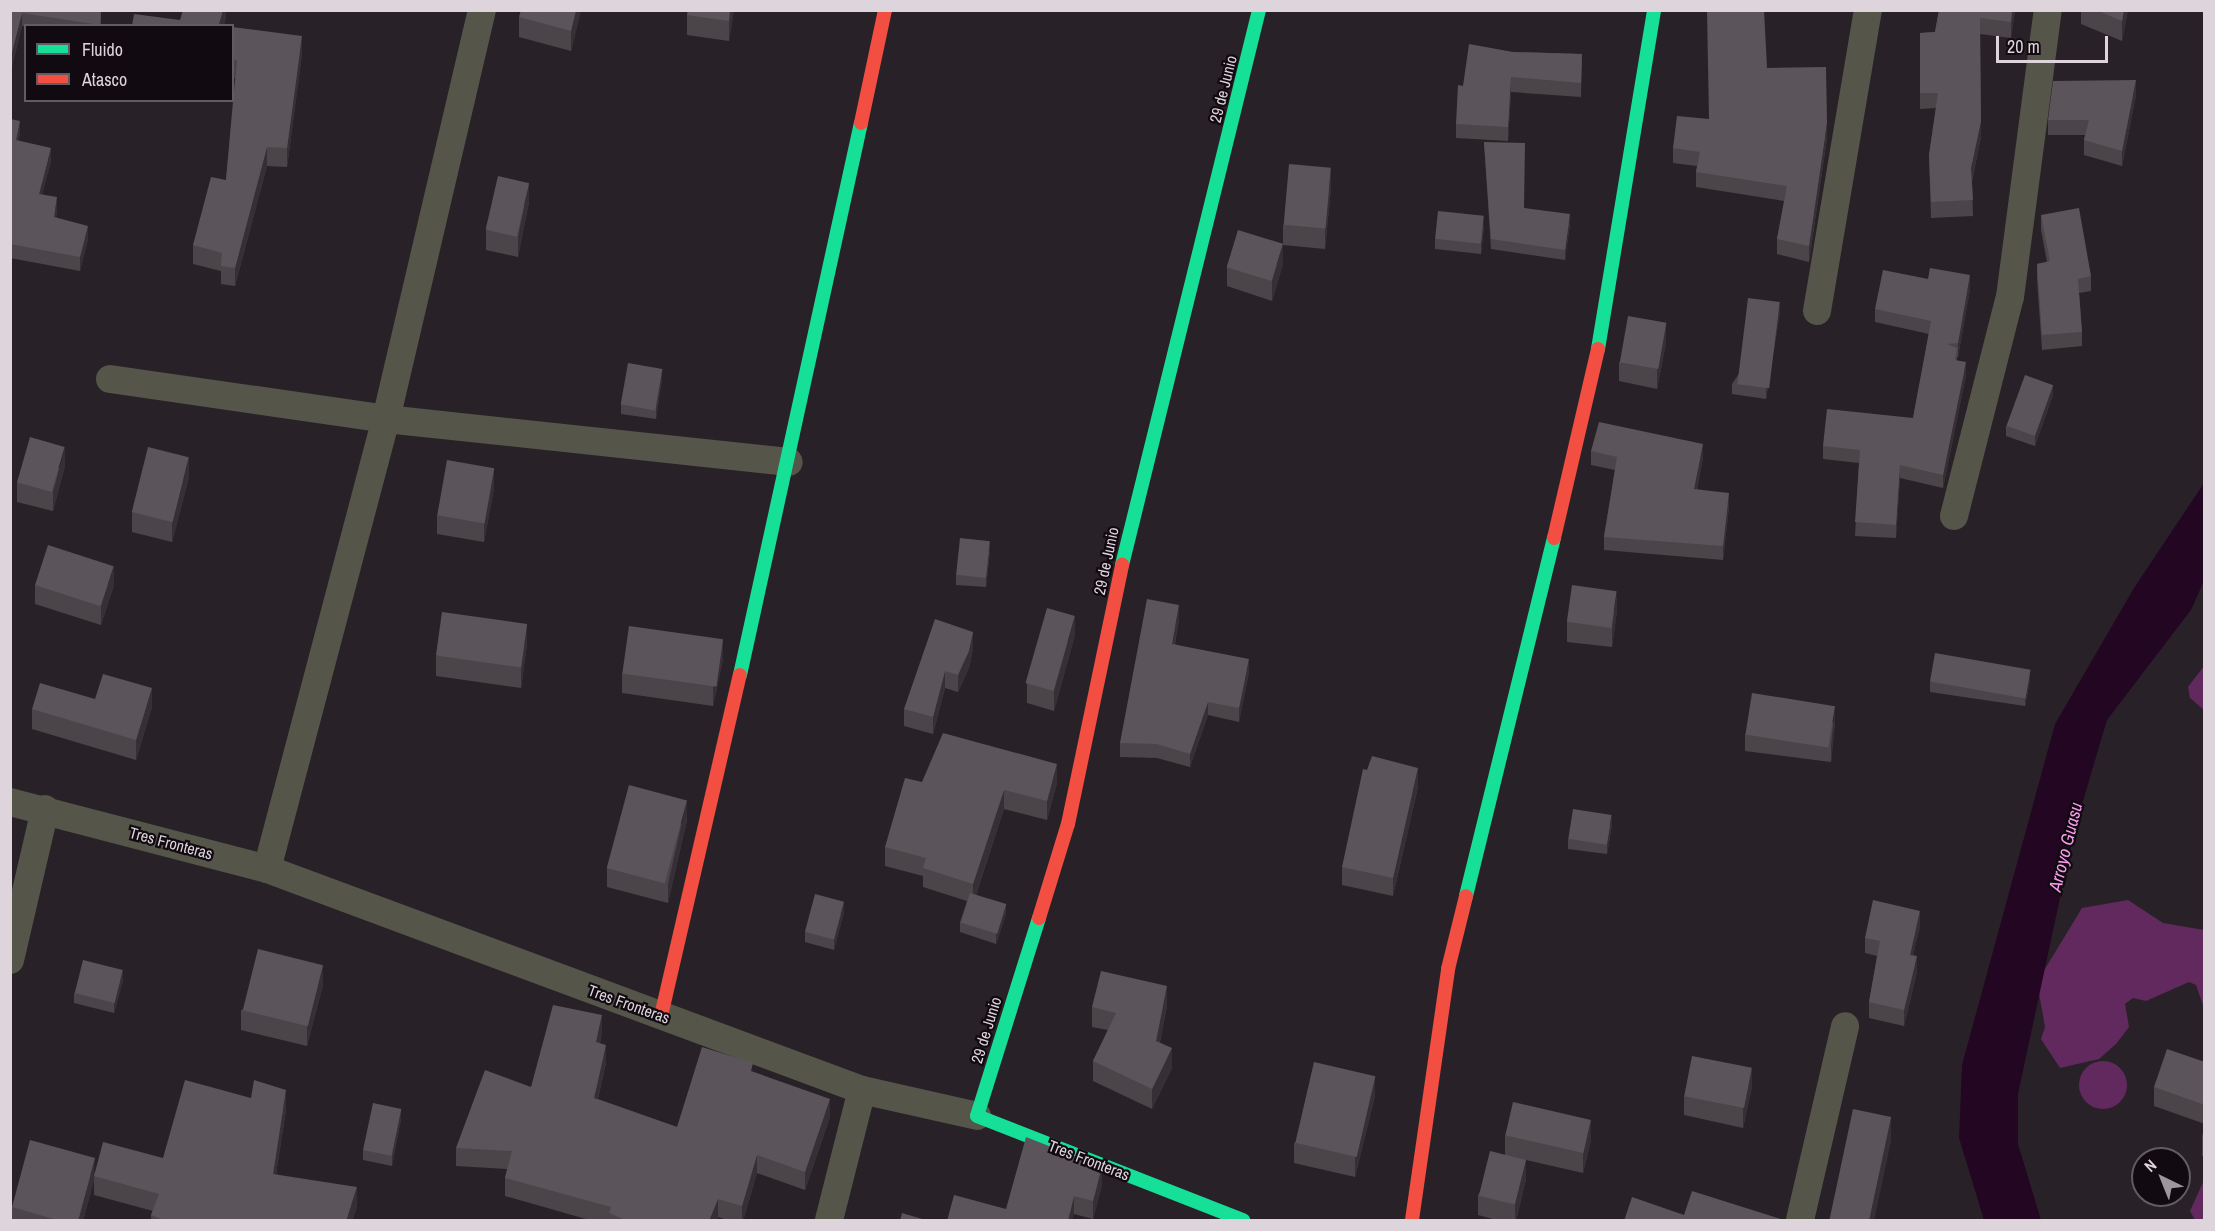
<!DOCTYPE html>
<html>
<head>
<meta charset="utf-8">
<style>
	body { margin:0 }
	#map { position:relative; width:2215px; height:1231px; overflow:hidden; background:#282228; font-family:"Archivo Narrow",sans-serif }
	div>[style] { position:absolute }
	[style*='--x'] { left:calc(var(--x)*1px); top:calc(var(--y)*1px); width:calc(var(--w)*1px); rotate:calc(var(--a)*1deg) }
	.forest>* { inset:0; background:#61295d }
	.round { border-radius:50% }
	.water>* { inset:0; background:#230622 }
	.street>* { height:28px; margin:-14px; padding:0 14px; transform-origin:14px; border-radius:14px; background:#55554a }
	.fast>* { height:14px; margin:-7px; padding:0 7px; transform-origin:7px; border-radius:7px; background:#16e098 }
	.jam>* { height:14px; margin:-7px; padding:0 7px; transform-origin:7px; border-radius:7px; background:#f24e42 }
	.wall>* { inset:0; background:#4b454a }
	.shaded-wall>* { inset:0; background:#363036 }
	.building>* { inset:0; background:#5b545a; transform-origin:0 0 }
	span { translate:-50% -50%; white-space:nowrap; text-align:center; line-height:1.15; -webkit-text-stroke:4.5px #110a10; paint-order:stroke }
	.street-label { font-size:16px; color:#ded4dc }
	.water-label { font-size:18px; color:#f89bee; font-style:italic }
	.frame { position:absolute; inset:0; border:12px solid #ded4dc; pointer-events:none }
	.legend { position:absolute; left:24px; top:24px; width:210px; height:78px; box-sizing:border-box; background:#110a10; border:2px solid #635b62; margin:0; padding:8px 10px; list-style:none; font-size:18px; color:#ded4dc }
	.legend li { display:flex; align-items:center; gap:12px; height:30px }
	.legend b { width:30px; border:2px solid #635b62 }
	.north { position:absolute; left:2131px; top:1147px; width:60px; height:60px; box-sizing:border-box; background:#110a10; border:2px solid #635b62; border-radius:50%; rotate:317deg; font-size:16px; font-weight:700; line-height:24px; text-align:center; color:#ded4dc }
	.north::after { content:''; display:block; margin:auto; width:21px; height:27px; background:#9e969d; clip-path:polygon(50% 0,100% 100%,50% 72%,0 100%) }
	.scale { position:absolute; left:1996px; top:36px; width:112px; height:27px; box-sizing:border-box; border:3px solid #ded4dc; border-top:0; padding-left:8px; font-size:18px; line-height:21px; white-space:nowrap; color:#ded4dc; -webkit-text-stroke:4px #110a10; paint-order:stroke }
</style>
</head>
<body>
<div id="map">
	<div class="forest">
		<i style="clip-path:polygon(2204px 666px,2204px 710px,2190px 698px,2188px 687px)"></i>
		<i style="clip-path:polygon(2128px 900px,2163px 923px,2204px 930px,2204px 1008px,2196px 985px,2189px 982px,2146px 1001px,2133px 998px,2125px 1004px,2129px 1027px,2116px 1044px,2099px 1059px,2060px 1068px,2041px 1039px,2045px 1027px,2037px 982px,2082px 908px)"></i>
		<i class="round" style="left:2079px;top:1061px;width:48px;height:48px"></i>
		<i style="clip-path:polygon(2204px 1180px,2204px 1220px,2195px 1220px,2190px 1211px)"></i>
	</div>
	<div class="water">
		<i style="clip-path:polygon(2204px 483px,2204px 581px,2191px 610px,2107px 720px,2075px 828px,2018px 1094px,2018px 1144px,2041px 1220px,1984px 1220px,1959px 1138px,1962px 1065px,2055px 724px,2134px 588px)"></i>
	</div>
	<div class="street">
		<i style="--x:1817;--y:311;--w:305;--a:-80.4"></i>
		<i style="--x:110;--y:379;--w:279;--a:8.2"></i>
		<i style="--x:386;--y:419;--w:405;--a:6.1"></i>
		<i style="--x:1954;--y:516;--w:226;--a:-75.7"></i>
		<i style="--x:2010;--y:297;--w:290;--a:-82.5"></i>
		<i style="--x:10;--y:802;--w:266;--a:14.6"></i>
		<i style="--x:267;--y:869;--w:635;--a:20.38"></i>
		<i style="--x:862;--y:1090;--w:118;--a:12.7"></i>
		<i style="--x:267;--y:869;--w:465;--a:-75.2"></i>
		<i style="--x:386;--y:419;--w:420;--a:-76.8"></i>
		<i style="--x:10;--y:960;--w:155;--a:-76.9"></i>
		<i style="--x:829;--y:1220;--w:134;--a:-75.8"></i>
		<i style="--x:1800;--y:1220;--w:199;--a:-76.9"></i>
	</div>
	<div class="fast">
		<i style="--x:1598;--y:349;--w:344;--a:-80.6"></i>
		<i style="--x:1122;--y:565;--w:572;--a:-76.13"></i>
		<i style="--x:740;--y:675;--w:565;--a:-77.64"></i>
		<i style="--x:1466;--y:896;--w:369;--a:-76.2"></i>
		<i style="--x:1039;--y:918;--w:207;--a:107.4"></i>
		<i style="--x:977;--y:1116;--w:286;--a:21.4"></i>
	</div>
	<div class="jam">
		<i style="--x:861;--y:123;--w:116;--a:-78"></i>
		<i style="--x:1554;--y:538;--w:194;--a:-76.9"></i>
		<i style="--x:1039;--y:918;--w:98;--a:-72.9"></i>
		<i style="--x:1068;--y:824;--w:265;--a:-78.2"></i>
		<i style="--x:661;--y:1016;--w:350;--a:-77"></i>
		<i style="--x:1412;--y:1220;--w:254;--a:-81.8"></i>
		<i style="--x:1448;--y:969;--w:75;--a:-76.1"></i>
	</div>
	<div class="wall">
		<i style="clip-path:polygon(10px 10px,101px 10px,101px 26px,22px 26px,10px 74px)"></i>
		<i style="clip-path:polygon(581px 10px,571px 51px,519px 37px,519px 17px)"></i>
		<i style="clip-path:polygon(734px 10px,729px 41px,687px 35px,687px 15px)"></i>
		<i style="clip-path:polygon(1939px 10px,2015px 10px,2011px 38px,1980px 34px,1981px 137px,1972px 181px,1973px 216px,1931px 218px,1929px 155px,1936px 108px,1920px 109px,1920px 33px,1935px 32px)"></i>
		<i style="clip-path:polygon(2081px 10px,2128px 10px,2122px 41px,2081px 24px)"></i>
		<i style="clip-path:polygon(232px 27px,302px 54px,287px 167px,267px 166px,235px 286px,221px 284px,221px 271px,193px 264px,193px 245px,226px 180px,235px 78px,232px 78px)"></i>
		<i style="clip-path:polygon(1513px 52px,1582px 54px,1581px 97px,1511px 92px,1508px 141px,1456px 138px,1456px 124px,1463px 86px)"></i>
		<i style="clip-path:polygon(1767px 68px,1827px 138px,1809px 262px,1777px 254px,1777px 239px,1784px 201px,1696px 187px,1696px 172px,1697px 166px,1673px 163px,1673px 148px,1709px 119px)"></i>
		<i style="clip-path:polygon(2136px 95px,2122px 166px,2084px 155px,2084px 140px,2085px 135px,2048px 135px,2048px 120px)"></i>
		<i style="clip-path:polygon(10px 102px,12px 116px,11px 119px,20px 134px,18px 140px,51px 161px,42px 194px,57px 210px,56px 217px,88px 239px,80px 271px,10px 258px)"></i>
		<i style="clip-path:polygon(1484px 142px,1524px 208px,1570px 224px,1565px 260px,1491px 249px)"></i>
		<i style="clip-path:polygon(1331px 188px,1325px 249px,1283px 245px,1283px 225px)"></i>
		<i style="clip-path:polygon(529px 202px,518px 257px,486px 250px,486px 230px)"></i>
		<i style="clip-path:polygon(2041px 215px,2091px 276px,2091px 291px,2079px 293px,2082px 332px,2082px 346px,2042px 350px,2037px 279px,2037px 264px,2047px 262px,2041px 230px)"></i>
		<i style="clip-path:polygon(1484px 226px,1481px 254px,1435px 249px,1435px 239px)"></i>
		<i style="clip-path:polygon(1283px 264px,1272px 301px,1227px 286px,1227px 267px)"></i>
		<i style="clip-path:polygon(1970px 289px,1958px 357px,1957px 357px,1957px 360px,1966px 375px,1943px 488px,1900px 478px,1896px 538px,1855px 536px,1859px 463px,1823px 459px,1823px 446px,1913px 418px,1929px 334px,1875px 322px,1875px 309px)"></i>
		<i style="clip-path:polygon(1780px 312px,1766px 399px,1732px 394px,1732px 384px)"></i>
		<i style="clip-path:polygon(1666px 343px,1657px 389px,1619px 381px,1619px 362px)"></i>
		<i style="clip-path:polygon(662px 379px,656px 419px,621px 414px,621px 404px)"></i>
		<i style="clip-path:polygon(2053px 395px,2035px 446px,2006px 436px,2006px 426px)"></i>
		<i style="clip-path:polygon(1591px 451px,1703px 457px,1697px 489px,1729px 506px,1723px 560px,1604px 550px,1604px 537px,1615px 470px,1591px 465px)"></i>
		<i style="clip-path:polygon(65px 466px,53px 511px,17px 502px,17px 482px)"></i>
		<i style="clip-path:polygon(189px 477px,172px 542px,132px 532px,132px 512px)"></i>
		<i style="clip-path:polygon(494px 488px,484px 542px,437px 534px,437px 515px)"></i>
		<i style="clip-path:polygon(990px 551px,986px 587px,956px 585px,956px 575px)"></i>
		<i style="clip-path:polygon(35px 585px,114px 585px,101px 625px,35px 604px)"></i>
		<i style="clip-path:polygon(1617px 610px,1612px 647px,1567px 642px,1567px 622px)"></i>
		<i style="clip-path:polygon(1179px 619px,1175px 644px,1249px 672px,1239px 722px,1208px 715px,1190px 767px,1157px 758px,1120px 757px,1120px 743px)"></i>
		<i style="clip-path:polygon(973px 632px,973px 649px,969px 668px,958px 692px,945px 688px,933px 734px,904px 726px,904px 709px)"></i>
		<i style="clip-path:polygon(1075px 635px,1054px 711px,1027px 703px,1027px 683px)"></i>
		<i style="clip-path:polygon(527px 644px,521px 688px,436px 676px,436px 656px)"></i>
		<i style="clip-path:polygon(723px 659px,713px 706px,622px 693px,622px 673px)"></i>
		<i style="clip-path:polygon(2030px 680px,2025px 706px,1930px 692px,1930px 682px)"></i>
		<i style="clip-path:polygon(95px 699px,152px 707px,136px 760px,32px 729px,32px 709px)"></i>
		<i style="clip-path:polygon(1835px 722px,1831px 762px,1745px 751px,1745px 734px)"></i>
		<i style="clip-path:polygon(922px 782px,1057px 783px,1047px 820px,1004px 809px,976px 895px,1006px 914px,996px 944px,960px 932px,960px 922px,967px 901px,923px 887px,923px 876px,885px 866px,885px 847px)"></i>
		<i style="clip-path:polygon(1418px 787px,1393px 896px,1342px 885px,1342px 867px)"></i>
		<i style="clip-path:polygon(687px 820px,668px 903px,607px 887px,607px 868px)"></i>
		<i style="clip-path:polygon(1612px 825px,1607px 854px,1568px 849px,1568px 839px)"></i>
		<i style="clip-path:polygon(844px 912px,834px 950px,805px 942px,805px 932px)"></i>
		<i style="clip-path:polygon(1920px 926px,1913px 955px,1917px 972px,1904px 1026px,1869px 1018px,1869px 1002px,1877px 956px,1865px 953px,1865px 938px)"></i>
		<i style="clip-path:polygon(123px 980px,114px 1013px,74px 1003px,74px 993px)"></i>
		<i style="clip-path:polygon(323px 985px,307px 1046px,241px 1030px,241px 1010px)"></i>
		<i style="clip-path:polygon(1167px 1006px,1160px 1042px,1172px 1068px,1152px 1109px,1093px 1081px,1093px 1061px,1108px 1030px,1092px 1027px,1092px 1007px)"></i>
		<i style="clip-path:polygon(602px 1033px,600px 1043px,606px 1063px,598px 1099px,677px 1127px,753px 1072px,830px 1117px,805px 1190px,757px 1173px,743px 1221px,730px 1221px,718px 1217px,717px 1221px,593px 1221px,505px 1196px,505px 1178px,507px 1169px,456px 1166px,456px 1148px,531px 1087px)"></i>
		<i style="clip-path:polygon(2205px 1062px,2205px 1124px,2154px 1106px,2154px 1087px)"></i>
		<i style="clip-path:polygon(1752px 1087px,1743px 1128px,1684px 1115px,1684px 1096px)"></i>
		<i style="clip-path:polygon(1375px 1096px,1355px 1177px,1294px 1163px,1294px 1143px)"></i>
		<i style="clip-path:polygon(286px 1110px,276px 1174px,357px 1207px,352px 1221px,151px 1221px,151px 1215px,153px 1211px,94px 1195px,94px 1180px,83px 1221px,12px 1221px,12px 1207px,95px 1173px,163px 1158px)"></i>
		<i style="clip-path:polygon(401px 1119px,392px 1166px,363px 1160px,363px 1150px)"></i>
		<i style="clip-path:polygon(2205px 1127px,2205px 1156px,2202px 1156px,2202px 1136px)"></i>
		<i style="clip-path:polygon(1505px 1135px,1591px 1140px,1583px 1173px,1526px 1160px,1526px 1179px,1516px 1221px,1500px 1221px,1478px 1215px,1478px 1195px,1505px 1154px)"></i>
		<i style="clip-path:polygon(1102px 1185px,1093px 1219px,1074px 1214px,1006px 1209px)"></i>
	</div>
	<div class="shaded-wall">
		<i style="clip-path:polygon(223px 10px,226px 10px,226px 19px,224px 26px,219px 26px)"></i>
		<i style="clip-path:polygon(576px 10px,581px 10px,571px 51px,571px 31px)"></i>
		<i style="clip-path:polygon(730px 10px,734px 10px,729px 41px,729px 21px)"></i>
		<i style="clip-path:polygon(2012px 10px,2015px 10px,2011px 38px,2011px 22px)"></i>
		<i style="clip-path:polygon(2124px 10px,2128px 10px,2122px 41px,2122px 21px)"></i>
		<i style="clip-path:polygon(22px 13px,22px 26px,10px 74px,10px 60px)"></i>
		<i style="clip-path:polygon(302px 36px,302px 54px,287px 167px,287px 148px)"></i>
		<i style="clip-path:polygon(1511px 77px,1511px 92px,1508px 141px,1508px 127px)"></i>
		<i style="clip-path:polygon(2136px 80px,2136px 95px,2122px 166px,2122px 151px)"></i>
		<i style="clip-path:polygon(12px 102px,12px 116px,10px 122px,10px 109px)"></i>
		<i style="clip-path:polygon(20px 121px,20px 134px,16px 153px,16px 140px)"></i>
		<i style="clip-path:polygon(1981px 121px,1981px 137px,1971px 183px,1971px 168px)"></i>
		<i style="clip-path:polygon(1827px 123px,1827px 138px,1809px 262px,1809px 246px)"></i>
		<i style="clip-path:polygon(267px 147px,267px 166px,235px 286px,235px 268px)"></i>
		<i style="clip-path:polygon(51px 148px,51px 161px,39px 207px,39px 194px)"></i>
		<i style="clip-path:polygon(1331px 168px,1331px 188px,1325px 249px,1325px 229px)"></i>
		<i style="clip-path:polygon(529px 183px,529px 202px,518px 257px,518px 237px)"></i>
		<i style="clip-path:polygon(57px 197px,57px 210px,54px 230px,54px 217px)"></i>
		<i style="clip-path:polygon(1570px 214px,1570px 224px,1565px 260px,1565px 250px)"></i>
		<i style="clip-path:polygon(1484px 216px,1484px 226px,1481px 254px,1481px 244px)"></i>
		<i style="clip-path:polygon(88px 226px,88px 239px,80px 271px,80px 257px)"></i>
		<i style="clip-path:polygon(1283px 244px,1283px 264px,1272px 301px,1272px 281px)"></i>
		<i style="clip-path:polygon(1970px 275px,1970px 289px,1958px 357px,1958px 343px)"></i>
		<i style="clip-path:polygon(1780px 302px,1780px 312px,1766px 399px,1766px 389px)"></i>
		<i style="clip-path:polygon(1666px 323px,1666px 343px,1657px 389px,1657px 369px)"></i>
		<i style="clip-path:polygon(1966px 362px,1966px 375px,1943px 488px,1943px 475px)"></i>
		<i style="clip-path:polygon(662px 369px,662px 379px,656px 419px,656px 409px)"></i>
		<i style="clip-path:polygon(2053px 385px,2053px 395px,2035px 446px,2035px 436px)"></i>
		<i style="clip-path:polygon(1703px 444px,1703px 457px,1694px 502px,1694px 489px)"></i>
		<i style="clip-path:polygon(65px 447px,65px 466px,53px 511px,53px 492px)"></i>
		<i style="clip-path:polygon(189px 457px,189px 477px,172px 542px,172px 523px)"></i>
		<i style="clip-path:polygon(1900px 465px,1900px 478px,1896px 538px,1896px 525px)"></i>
		<i style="clip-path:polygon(494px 468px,494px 488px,484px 542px,484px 523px)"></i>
		<i style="clip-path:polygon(1729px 493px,1729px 506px,1723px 560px,1723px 546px)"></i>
		<i style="clip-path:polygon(990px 541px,990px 551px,986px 587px,986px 577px)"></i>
		<i style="clip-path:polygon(114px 566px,114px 585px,101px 625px,101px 605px)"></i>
		<i style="clip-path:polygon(1617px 591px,1617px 610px,1612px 647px,1612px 627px)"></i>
		<i style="clip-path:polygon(1179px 605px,1179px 619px,1172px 657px,1172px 644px)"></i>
		<i style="clip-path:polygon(1075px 616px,1075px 635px,1054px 711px,1054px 691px)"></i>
		<i style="clip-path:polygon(527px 624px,527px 644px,521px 688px,521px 668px)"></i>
		<i style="clip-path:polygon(973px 632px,973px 649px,969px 668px,958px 692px,958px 675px)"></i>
		<i style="clip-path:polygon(723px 639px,723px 659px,713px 706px,713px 686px)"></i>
		<i style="clip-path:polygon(1249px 659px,1249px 672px,1239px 722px,1239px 708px)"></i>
		<i style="clip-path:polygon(2030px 670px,2030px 680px,2025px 706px,2025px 696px)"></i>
		<i style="clip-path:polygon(945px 671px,945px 688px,933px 734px,933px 717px)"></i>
		<i style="clip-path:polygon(152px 688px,152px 707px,136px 760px,136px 740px)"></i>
		<i style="clip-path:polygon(1208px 702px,1208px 715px,1190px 767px,1190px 754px)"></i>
		<i style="clip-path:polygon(1835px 706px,1835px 722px,1831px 762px,1831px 745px)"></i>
		<i style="clip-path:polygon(1057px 764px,1057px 783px,1047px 820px,1047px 801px)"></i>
		<i style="clip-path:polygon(1418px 768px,1418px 787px,1393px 896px,1393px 878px)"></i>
		<i style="clip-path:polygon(1004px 790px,1004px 809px,973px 903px,973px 884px)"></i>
		<i style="clip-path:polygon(687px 800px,687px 820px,668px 903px,668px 884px)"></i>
		<i style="clip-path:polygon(1612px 815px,1612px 825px,1607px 854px,1607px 844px)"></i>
		<i style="clip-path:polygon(844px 902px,844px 912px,834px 950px,834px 940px)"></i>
		<i style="clip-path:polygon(1006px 904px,1006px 914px,996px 944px,996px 934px)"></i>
		<i style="clip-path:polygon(1920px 911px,1920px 926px,1910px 970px,1910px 955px)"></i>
		<i style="clip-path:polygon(1917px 956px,1917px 972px,1904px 1026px,1904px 1010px)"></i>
		<i style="clip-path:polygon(323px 965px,323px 985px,307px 1046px,307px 1027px)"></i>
		<i style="clip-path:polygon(123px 970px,123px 980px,114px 1013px,114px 1003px)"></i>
		<i style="clip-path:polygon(1167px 986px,1167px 1006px,1156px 1060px,1156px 1041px)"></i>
		<i style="clip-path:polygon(602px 1015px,602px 1033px,596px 1060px,596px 1042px)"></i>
		<i style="clip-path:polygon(606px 1045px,606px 1063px,594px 1116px,594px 1098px)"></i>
		<i style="clip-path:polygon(1172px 1048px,1172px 1068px,1152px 1109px,1152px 1089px)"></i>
		<i style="clip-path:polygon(1752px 1068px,1752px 1087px,1743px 1128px,1743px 1108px)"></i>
		<i style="clip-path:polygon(1375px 1076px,1375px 1096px,1355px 1177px,1355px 1157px)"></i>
		<i style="clip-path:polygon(286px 1090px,286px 1110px,273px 1193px,273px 1174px)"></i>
		<i style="clip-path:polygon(830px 1099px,830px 1117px,805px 1190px,805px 1172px)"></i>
		<i style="clip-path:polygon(401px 1109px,401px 1119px,392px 1166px,392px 1156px)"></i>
		<i style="clip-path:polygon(1891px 1117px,1891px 1141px,1874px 1221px,1869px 1221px)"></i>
		<i style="clip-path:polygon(1591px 1120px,1591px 1140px,1583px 1173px,1583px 1154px)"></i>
		<i style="clip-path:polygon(757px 1155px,757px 1173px,743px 1221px,742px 1221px,742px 1206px)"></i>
		<i style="clip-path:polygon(95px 1158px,94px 1180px,83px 1221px,78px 1221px)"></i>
		<i style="clip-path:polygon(1526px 1160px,1526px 1179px,1516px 1221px,1515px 1221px,1515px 1204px)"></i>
		<i style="clip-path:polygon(1102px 1167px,1102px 1185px,1093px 1219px,1093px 1201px)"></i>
		<i style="clip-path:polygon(357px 1187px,357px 1207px,352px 1221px,346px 1221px)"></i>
		<i style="clip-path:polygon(1074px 1196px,1074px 1214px,1072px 1221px,1068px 1221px)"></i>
		<i style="clip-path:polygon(718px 1199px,718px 1217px,717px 1221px,709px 1221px)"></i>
	</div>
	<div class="building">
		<i style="clip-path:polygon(10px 10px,101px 10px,100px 25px,22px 13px,10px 60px)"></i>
		<i style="clip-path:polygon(183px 10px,223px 10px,219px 25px,221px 26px,132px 26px,134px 14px,180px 20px)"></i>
		<i style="clip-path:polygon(521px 10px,576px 10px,571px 31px,519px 17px)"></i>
		<i style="clip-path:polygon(688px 10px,730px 10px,729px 21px,687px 15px)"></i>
		<i style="clip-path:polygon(1707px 10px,1764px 10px,1767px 68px,1826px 67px,1827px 123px,1809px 246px,1777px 239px,1787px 186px,1696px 172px,1700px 152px,1673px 148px,1677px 116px,1709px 119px)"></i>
		<i style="clip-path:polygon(1939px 10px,2012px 10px,2011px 22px,1980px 18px,1981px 121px,1971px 168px,1973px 200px,1931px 202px,1929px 155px,1938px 93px,1920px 93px,1920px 33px,1935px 32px)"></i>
		<i style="clip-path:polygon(2096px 10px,2124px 10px,2122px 21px)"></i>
		<i style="clip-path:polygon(232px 27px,302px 36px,287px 148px,267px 147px,235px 268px,221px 266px,222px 253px,193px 245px,211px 177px,226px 180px,237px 61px,232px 59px)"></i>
		<i style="clip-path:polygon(1469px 44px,1513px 52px,1582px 54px,1581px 83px,1511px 77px,1508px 127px,1456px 124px,1458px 85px,1463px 86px)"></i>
		<i style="clip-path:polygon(2136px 80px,2122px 151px,2084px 140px,2089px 120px,2048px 120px,2053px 81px)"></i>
		<i style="clip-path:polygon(10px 119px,20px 121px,16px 140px,51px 148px,39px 194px,57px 197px,54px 217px,88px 226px,80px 257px,10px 244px)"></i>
		<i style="clip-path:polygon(1484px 142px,1525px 143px,1524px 208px,1570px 214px,1565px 250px,1491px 239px)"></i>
		<i style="left:1289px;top:164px;width:42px;height:61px;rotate:5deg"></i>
		<i style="left:498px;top:176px;width:32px;height:55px;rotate:13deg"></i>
		<i style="clip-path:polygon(2079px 208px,2091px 276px,2078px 279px,2082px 332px,2042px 335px,2037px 264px,2050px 261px,2041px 215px)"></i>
		<i style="left:1438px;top:211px;width:46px;height:28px;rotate:6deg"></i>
		<i style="left:1238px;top:230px;width:47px;height:39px;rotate:17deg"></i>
		<i style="clip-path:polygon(1930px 268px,1970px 275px,1958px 343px,1947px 344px,1957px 348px,1955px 360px,1966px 362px,1943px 475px,1900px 465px,1896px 525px,1855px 522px,1860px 450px,1823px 446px,1827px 409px,1913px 418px,1931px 321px,1875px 309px,1883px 270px,1928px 279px)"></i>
		<i style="left:1748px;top:298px;width:32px;height:87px;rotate:7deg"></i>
		<i style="left:1628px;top:316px;width:39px;height:47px;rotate:10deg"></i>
		<i style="left:628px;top:363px;width:35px;height:42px;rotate:10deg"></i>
		<i style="left:2025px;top:375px;width:30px;height:54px;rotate:20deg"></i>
		<i style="clip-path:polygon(1599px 422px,1703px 444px,1694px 489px,1729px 493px,1723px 546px,1604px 537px,1617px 457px,1591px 451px)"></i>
		<i style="left:30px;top:437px;width:36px;height:47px;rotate:16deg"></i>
		<i style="left:148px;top:447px;width:42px;height:67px;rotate:14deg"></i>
		<i style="left:447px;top:460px;width:48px;height:56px;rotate:10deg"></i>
		<i style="left:960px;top:538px;width:30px;height:37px;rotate:6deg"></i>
		<i style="left:48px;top:545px;width:69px;height:42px;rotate:18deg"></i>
		<i style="left:1572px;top:585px;width:45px;height:37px;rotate:8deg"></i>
		<i style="clip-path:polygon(1147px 599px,1179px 605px,1172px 644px,1249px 659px,1239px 708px,1208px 702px,1190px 754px,1157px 744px,1120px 743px)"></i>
		<i style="left:1047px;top:608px;width:29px;height:78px;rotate:16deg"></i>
		<i style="left:442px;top:612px;width:86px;height:44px;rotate:8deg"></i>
		<i style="clip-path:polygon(935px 619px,973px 632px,969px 651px,958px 675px,945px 671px,933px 717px,904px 709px)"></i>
		<i style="left:629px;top:626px;width:95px;height:48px;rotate:8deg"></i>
		<i style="left:1935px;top:653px;width:97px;height:29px;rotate:10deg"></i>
		<i style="clip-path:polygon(103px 674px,152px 688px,136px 740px,32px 709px,40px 683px,95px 699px)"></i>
		<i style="left:1752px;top:693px;width:84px;height:42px;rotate:9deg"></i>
		<i style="clip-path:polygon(943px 733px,1057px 764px,1047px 801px,1004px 790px,973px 884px,923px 868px,926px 858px,885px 847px,905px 778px,922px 782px)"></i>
		<i style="clip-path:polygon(1372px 756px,1418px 768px,1393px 878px,1342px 867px,1363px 769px,1367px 770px)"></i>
		<i style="left:629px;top:785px;width:60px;height:86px;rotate:15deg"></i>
		<i style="left:1573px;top:809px;width:39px;height:30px;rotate:9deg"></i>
		<i style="left:970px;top:893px;width:38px;height:31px;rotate:17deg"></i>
		<i style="left:815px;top:894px;width:30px;height:39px;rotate:15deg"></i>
		<i style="clip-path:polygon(1873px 900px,1920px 911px,1910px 955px,1917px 956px,1904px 1010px,1869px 1002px,1880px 941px,1865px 938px)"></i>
		<i style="left:258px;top:949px;width:67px;height:63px;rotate:14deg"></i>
		<i style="left:83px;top:960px;width:41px;height:34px;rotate:14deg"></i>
		<i style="clip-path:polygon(1101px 971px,1167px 986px,1156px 1041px,1172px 1048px,1152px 1089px,1093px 1061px,1116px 1013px,1092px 1007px)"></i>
		<i style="clip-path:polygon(553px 1005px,602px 1015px,596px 1042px,606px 1045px,594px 1098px,677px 1127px,702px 1047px,753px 1063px,751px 1071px,830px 1099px,805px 1172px,757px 1155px,742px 1206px,718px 1199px,709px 1221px,628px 1221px,609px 1213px,611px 1207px,505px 1178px,512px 1151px,456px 1148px,485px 1070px,531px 1087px)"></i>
		<i style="clip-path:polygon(2167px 1049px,2205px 1062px,2205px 1105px,2154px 1087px)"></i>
		<i style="left:1692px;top:1056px;width:61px;height:41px;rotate:11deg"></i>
		<i style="left:1314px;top:1062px;width:63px;height:83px;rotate:13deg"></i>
		<i style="clip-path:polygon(185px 1080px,251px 1098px,254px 1080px,286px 1090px,273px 1174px,357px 1187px,346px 1221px,166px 1221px,151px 1215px,159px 1194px,94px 1176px,103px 1142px,163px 1158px)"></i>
		<i style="left:1513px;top:1102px;width:80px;height:34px;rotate:13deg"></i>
		<i style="left:373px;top:1103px;width:29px;height:48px;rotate:12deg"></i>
		<i style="left:1853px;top:1109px;width:39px;height:115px;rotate:12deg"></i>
		<i style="clip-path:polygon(1026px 1137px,1102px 1167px,1093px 1201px,1074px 1196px,1068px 1221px,947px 1221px,954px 1195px,1006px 1209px)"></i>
		<i style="clip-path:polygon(30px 1140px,95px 1158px,78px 1221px,61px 1221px,12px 1207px)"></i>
		<i style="left:1490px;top:1151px;width:37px;height:46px;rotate:14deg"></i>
		<i style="clip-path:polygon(1692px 1191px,1787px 1221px,1624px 1221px,1632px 1197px,1684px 1215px)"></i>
		<i style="clip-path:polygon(902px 1213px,929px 1221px,900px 1221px)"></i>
	</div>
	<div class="street-label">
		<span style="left:1223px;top:89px;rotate:-76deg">29 de Junio</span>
		<span style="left:1106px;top:561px;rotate:-78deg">29 de Junio</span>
		<span style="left:171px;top:843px;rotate:15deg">Tres Fronteras</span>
		<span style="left:629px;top:1004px;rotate:20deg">Tres Fronteras</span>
		<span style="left:986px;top:1030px;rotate:-73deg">29 de Junio</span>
		<span style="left:1089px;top:1160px;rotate:21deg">Tres Fronteras</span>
	</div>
	<div class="water-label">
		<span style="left:2066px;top:847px;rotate:-76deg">Arroyo Guasu</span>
	</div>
	<div class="frame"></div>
	<ul class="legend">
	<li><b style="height:8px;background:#16e098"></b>Fluido</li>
	<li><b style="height:8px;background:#f24e42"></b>Atasco</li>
	</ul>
	<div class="north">N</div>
	<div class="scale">20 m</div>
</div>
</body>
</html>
